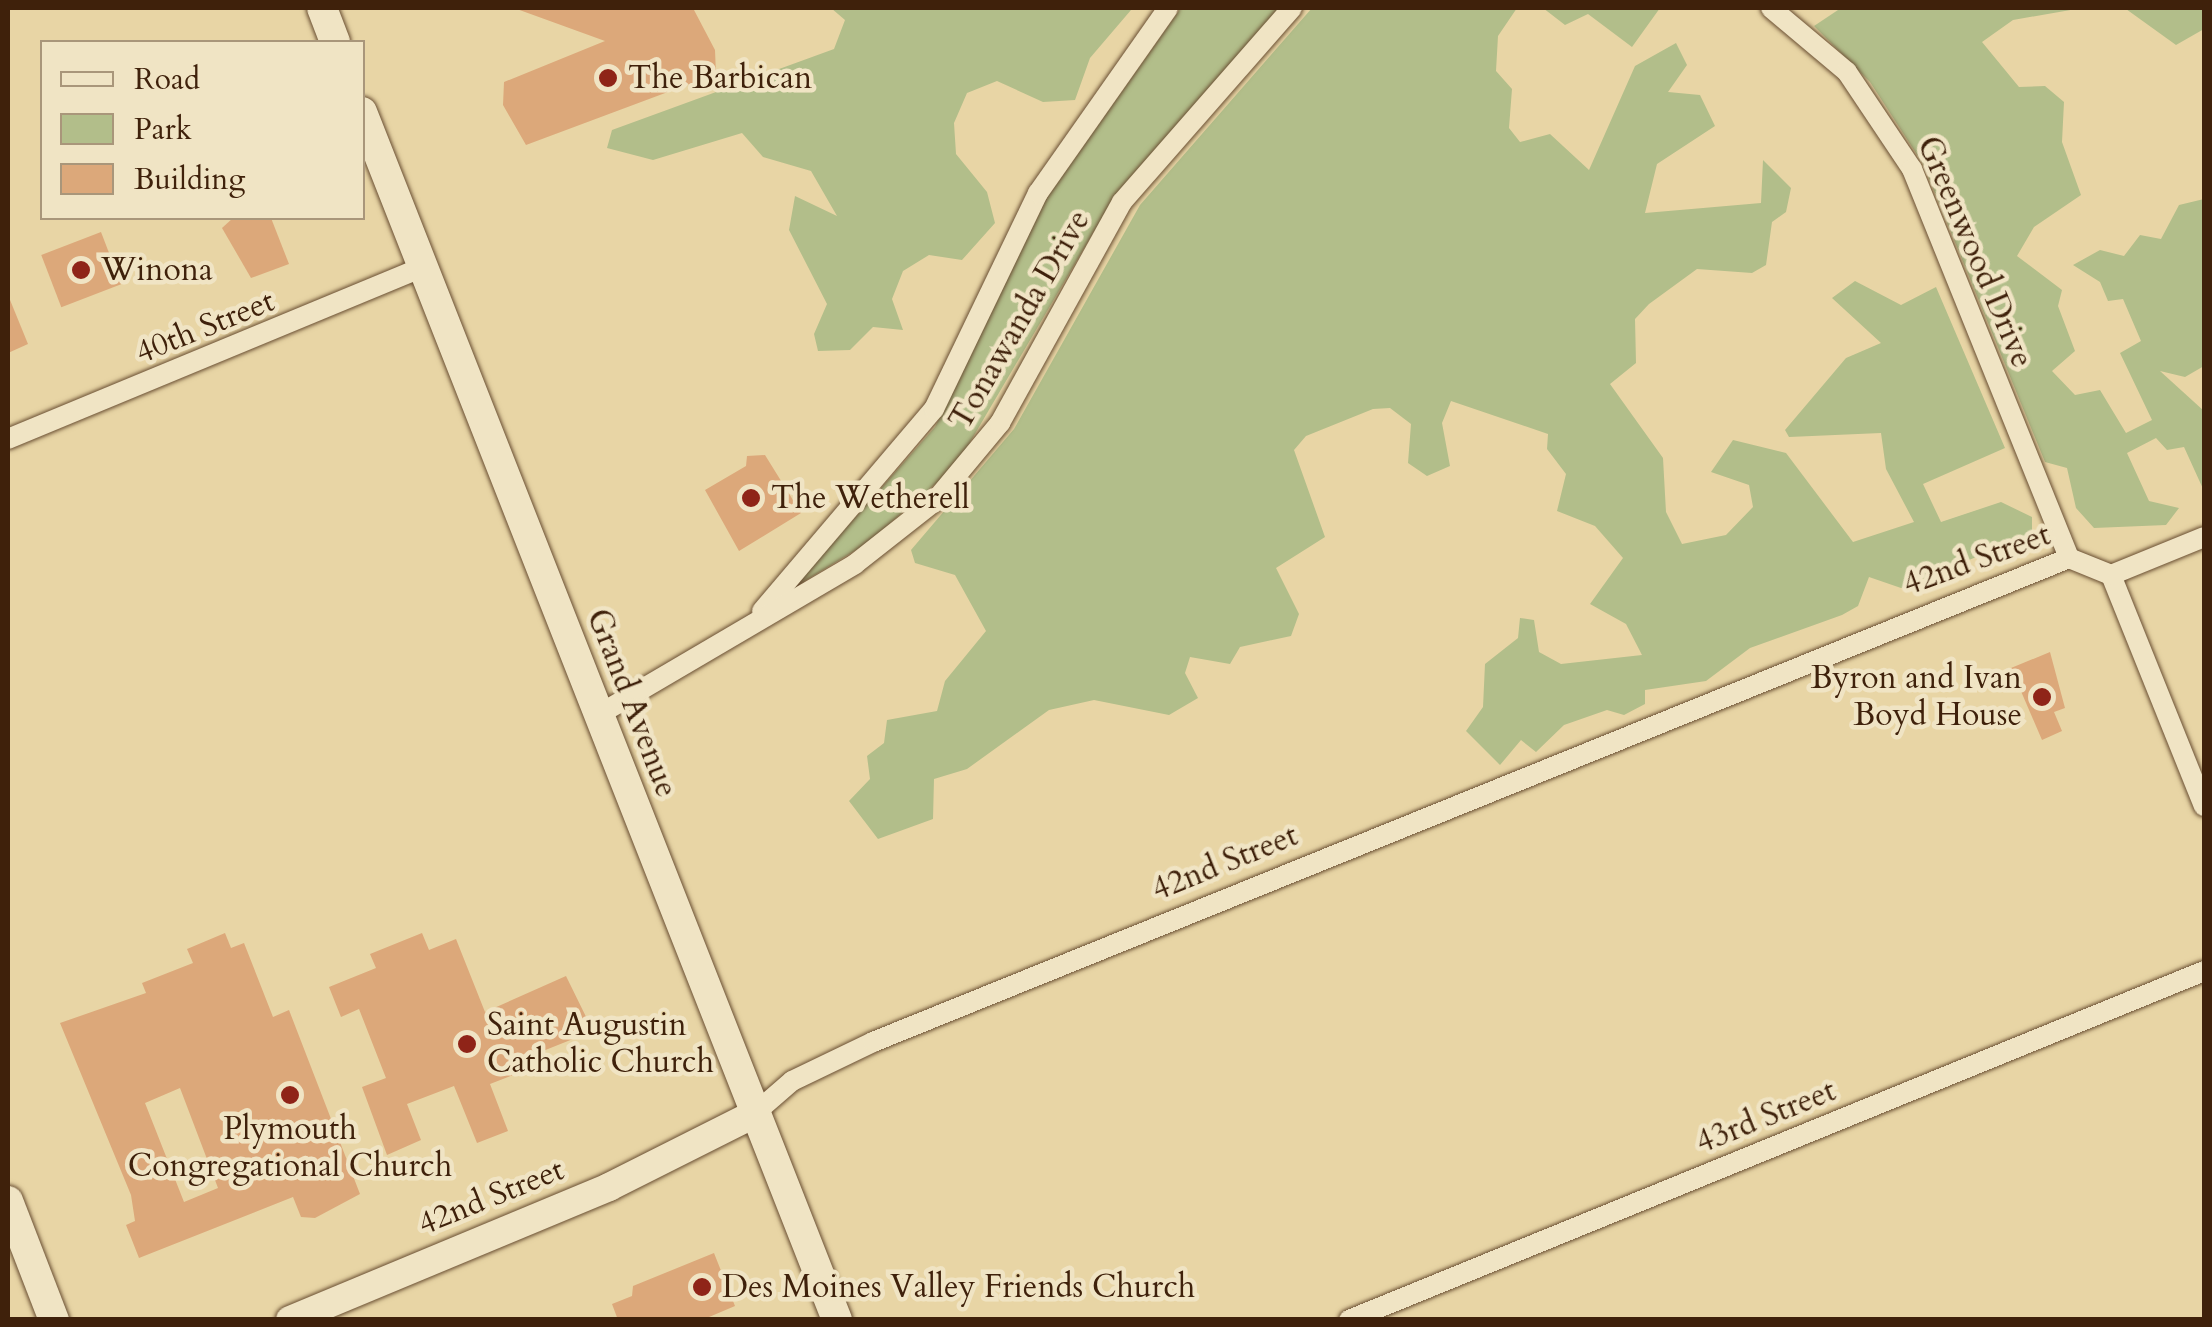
<!DOCTYPE html>
<html>
<head>
<meta charset="utf-8">
<style>
	body { margin:0 }
	#map { position:relative; width:2212px; height:1327px; overflow:hidden; background:#e8d5a5; font-family:Cardo,serif }
	div>[style] { position:absolute }
	[style*='--x'] { left:calc(var(--x)*1px); top:calc(var(--y)*1px); width:calc(var(--w)*1px); rotate:calc(var(--a)*1deg) }
	.green>* { inset:0; background:#b2be8a }
	.building>* { inset:0; background:#dca87a; transform-origin:0 0 }
	.roads { filter:drop-shadow(0 0 2px #694e32) drop-shadow(0 0 2px #694e32) }
	.minor>* { height:20px; margin:-10px; padding:0 10px; transform-origin:10px; border-radius:10px; background:#f0e4c4 }
	.tertiary>* { height:28px; margin:-14px; padding:0 14px; transform-origin:14px; border-radius:14px; background:#f0e4c4 }
	.secondary>* { height:30px; margin:-15px; padding:0 15px; transform-origin:15px; border-radius:15px; background:#f0e4c4 }
	.dots>* { width:28px; height:28px; translate:-50% -50%; box-sizing:border-box; border:5px solid #f0e4c4; border-radius:50% }
	span { translate:-50% -50%; white-space:nowrap; text-align:center; line-height:1.15; -webkit-text-stroke:9px #f0e4c4; paint-order:stroke }
	.poi-label { font-size:32px; color:#3f210b }
	.left { translate:0 -50%; text-align:left }
	.right { translate:-100% -50%; text-align:right }
	.street-label { font-size:32px; color:#3f210b }
	.frame { position:absolute; inset:0; border:10px solid #3f210b; pointer-events:none }
	.legend { position:absolute; left:40px; top:40px; width:325px; height:180px; box-sizing:border-box; background:#f0e4c4; border:2px solid #a9967a; margin:0; padding:12px 18px; list-style:none; font-size:30px; color:#3f210b }
	.legend li { display:flex; align-items:center; gap:20px; height:50px }
	.legend b { width:50px; border:2px solid #a9967a }
</style>
</head>
<body>
<div id="map">
	<div class="green">
		<i style="clip-path:polygon(831px 8px,1131px 10px,1090px 58px,1075px 100px,1043px 102px,997px 81px,967px 93px,954px 123px,956px 154px,987px 192px,995px 223px,962px 260px,929px 255px,903px 271px,892px 299px,903px 330px,873px 327px,850px 350px,818px 351px,814px 334px,827px 304px,789px 230px,795px 196px,837px 216px,811px 171px,763px 157px,742px 133px,653px 160px,607px 148px,612px 130px,834px 49px,845px 20px)"></i>
		<i style="clip-path:polygon(1181px 8px,1282px 8px,1106px 211px,956px 466px,866px 544px,793px 588px,935px 427px,1046px 199px)"></i>
		<i style="clip-path:polygon(1312px 8px,1517px 8px,1498px 36px,1496px 71px,1512px 89px,1509px 128px,1520px 142px,1550px 134px,1589px 170px,1635px 66px,1676px 43px,1687px 65px,1668px 92px,1700px 95px,1715px 126px,1657px 164px,1645px 213px,1761px 203px,1763px 160px,1791px 188px,1786px 212px,1772px 222px,1766px 265px,1752px 273px,1697px 269px,1649px 304px,1635px 319px,1636px 363px,1610px 384px,1663px 458px,1666px 512px,1682px 544px,1726px 535px,1753px 507px,1749px 485px,1711px 472px,1733px 440px,1786px 453px,1853px 542px,1914px 522px,1886px 469px,1881px 433px,1789px 437px,1785px 430px,1846px 358px,1881px 343px,1832px 298px,1855px 281px,1901px 305px,1936px 287px,2005px 448px,1923px 484px,1941px 522px,2001px 502px,2032px 517px,2032px 534px,1901px 588px,1869px 577px,1858px 606px,1842px 615px,1750px 648px,1706px 681px,1645px 690px,1645px 704px,1624px 715px,1607px 710px,1564px 725px,1536px 752px,1521px 740px,1500px 765px,1466px 731px,1483px 707px,1485px 664px,1518px 638px,1520px 618px,1534px 620px,1539px 652px,1561px 664px,1642px 655px,1626px 624px,1590px 604px,1623px 558px,1595px 526px,1557px 511px,1566px 474px,1547px 449px,1548px 434px,1451px 401px,1442px 423px,1450px 466px,1427px 476px,1408px 463px,1411px 424px,1390px 408px,1373px 409px,1306px 436px,1294px 450px,1325px 537px,1276px 568px,1299px 614px,1291px 636px,1240px 647px,1230px 664px,1190px 657px,1185px 673px,1198px 698px,1169px 715px,1094px 700px,1049px 710px,967px 769px,934px 779px,933px 819px,878px 839px,849px 801px,870px 779px,867px 756px,884px 743px,887px 720px,937px 711px,945px 681px,986px 631px,955px 575px,915px 563px,911px 550px,1014px 429px,1140px 205px)"></i>
		<i style="clip-path:polygon(1543px 8px,1660px 8px,1632px 47px,1588px 14px,1565px 25px)"></i>
		<i style="clip-path:polygon(1841px 8px,2082px 8px,2013px 20px,1982px 42px,2019px 87px,2045px 86px,2064px 102px,2062px 142px,2081px 195px,2034px 227px,2017px 256px,2062px 290px,2058px 306px,2075px 351px,2052px 371px,2075px 395px,2100px 390px,2126px 433px,2152px 420px,2120px 353px,2141px 341px,2123px 299px,2108px 301px,2100px 282px,2073px 265px,2100px 250px,2124px 256px,2140px 235px,2161px 239px,2179px 205px,2204px 199px,2204px 366px,2185px 377px,2160px 371px,2204px 411px,2204px 491px,2184px 447px,2167px 450px,2156px 438px,2127px 453px,2149px 501px,2179px 508px,2166px 525px,2094px 528px,2076px 508px,2067px 468px,2045px 462px,1923px 164px,1870px 82px,1814px 26px)"></i>
		<i style="clip-path:polygon(2091px 8px,2204px 8px,2204px 29px,2176px 45px,2126px 9px)"></i>
	</div>
	<div class="building">
		<i style="clip-path:polygon(514px 8px,694px 10px,715px 50px,716px 74px,526px 145px,503px 105px,504px 82px,605px 41px)"></i>
		<i style="clip-path:polygon(233px 218px,271px 218px,289px 264px,251px 278px,222px 228px)"></i>
		<i style="left:101px;top:232px;width:56px;height:64px;rotate:69deg"></i>
		<i style="clip-path:polygon(8px 295px,28px 344px,8px 353px)"></i>
		<i style="clip-path:polygon(765px 455px,801px 513px,739px 551px,705px 490px,746px 466px,747px 456px)"></i>
		<i style="clip-path:polygon(2050px 652px,2065px 708px,2054px 712px,2062px 731px,2042px 740px,2011px 668px)"></i>
		<i style="clip-path:polygon(evenodd,225px 933px,231px 948px,244px 943px,273px 1017px,289px 1010px,360px 1194px,315px 1218px,301px 1217px,293px 1197px,139px 1258px,126px 1225px,135px 1221px,131px 1195px,60px 1023px,146px 993px,142px 983px,193px 963px,187px 949px,225px 933px,180px 1088px,218px 1188px,184px 1202px,145px 1103px,180px 1088px)"></i>
		<i style="clip-path:polygon(422px 933px,429px 950px,456px 939px,485px 1012px,566px 976px,593px 1031px,508px 1065px,513px 1075px,490px 1084px,508px 1131px,477px 1143px,454px 1086px,407px 1104px,421px 1140px,387px 1155px,362px 1087px,386px 1078px,359px 1009px,341px 1017px,329px 987px,376px 968px,370px 954px)"></i>
		<i style="clip-path:polygon(714px 1253px,735px 1306px,702px 1320px,618px 1320px,612px 1304px,632px 1296px,633px 1286px)"></i>
	</div>
	<div class="roads">
		<div class="minor">
			<i style="--x:1771;--y:8;--w:99;--a:40.1"></i>
			<i style="--x:1847;--y:72;--w:117;--a:56.2"></i>
			<i style="--x:1912;--y:169;--w:419;--a:68"></i>
			<i style="--x:8;--y:439;--w:449;--a:-22.5"></i>
			<i style="--x:2111;--y:575;--w:249;--a:68.1"></i>
			<i style="--x:762;--y:611;--w:265;--a:-49.6"></i>
			<i style="--x:934;--y:409;--w:240;--a:-64.3"></i>
			<i style="--x:1038;--y:193;--w:226;--a:-54.9"></i>
			<i style="--x:598;--y:715;--w:298;--a:-30.4"></i>
			<i style="--x:855;--y:564;--w:102;--a:-38.2"></i>
			<i style="--x:935;--y:501;--w:102;--a:-50.2"></i>
			<i style="--x:1000;--y:423;--w:252;--a:-61.1"></i>
			<i style="--x:1122;--y:202;--w:258;--a:-48.8"></i>
			<i style="--x:754;--y:1114;--w:50;--a:-41"></i>
			<i style="--x:792;--y:1081;--w:90;--a:-25.7"></i>
			<i style="--x:873;--y:1042;--w:1290;--a:-22.03"></i>
			<i style="--x:2069;--y:558;--w:45;--a:22"></i>
			<i style="--x:2111;--y:575;--w:100;--a:-22.2"></i>
			<i style="--x:1349;--y:1320;--w:923;--a:-22.2"></i>
		</div>
		<div class="tertiary">
			<i style="--x:290;--y:1320;--w:346;--a:-22.6"></i>
			<i style="--x:609;--y:1187;--w:162;--a:-26.7"></i>
		</div>
		<div class="secondary">
			<i style="--x:322;--y:8;--w:36;--a:69"></i>
			<i style="--x:362;--y:112;--w:1298;--a:68.53"></i>
			<i style="--x:8;--y:1201;--w:128;--a:68.9"></i>
		</div>
	</div>
	<div class="dots">
		<i style="left:608px;top:78px;background:#8f2418"></i>
		<i style="left:81px;top:270px;background:#8f2418"></i>
		<i style="left:751px;top:498px;background:#8f2418"></i>
		<i style="left:2042px;top:697px;background:#8f2418"></i>
		<i style="left:467px;top:1044px;background:#8f2418"></i>
		<i style="left:290px;top:1095px;background:#8f2418"></i>
		<i style="left:702px;top:1287px;background:#8f2418"></i>
	</div>
	<div class="poi-label">
		<span class="left" style="left:628px;top:78px">The Barbican</span>
		<span class="left" style="left:101px;top:270px">Winona</span>
		<span class="left" style="left:771px;top:498px">The Wetherell</span>
		<span class="right" style="left:2022px;top:697px">Byron and Ivan<br>Boyd House</span>
		<span class="left" style="left:487px;top:1044px">Saint Augustin<br>Catholic Church</span>
		<span style="left:290px;top:1148px">Plymouth<br>Congregational Church</span>
		<span class="left" style="left:722px;top:1287px">Des Moines Valley Friends Church</span>
	</div>
	<div class="street-label">
		<span style="left:1975px;top:252px;rotate:67deg">Greenwood Drive</span>
		<span style="left:1020px;top:320px;rotate:-60deg">Tonawanda Drive</span>
		<span style="left:205px;top:327px;rotate:-22deg">40th Street</span>
		<span style="left:1977px;top:560px;rotate:-20deg">42nd Street</span>
		<span style="left:632px;top:703px;rotate:69deg">Grand Avenue</span>
		<span style="left:1225px;top:863px;rotate:-22deg">42nd Street</span>
		<span style="left:1766px;top:1117px;rotate:-22deg">43rd Street</span>
		<span style="left:491px;top:1197px;rotate:-22deg">42nd Street</span>
	</div>
	<div class="frame"></div>
	<ul class="legend">
	<li><b style="height:12px;background:#f0e4c4"></b>Road</li>
	<li><b style="height:28px;background:#b2be8a"></b>Park</li>
	<li><b style="height:28px;background:#dca87a"></b>Building</li>
	</ul>
</div>
</body>
</html>
